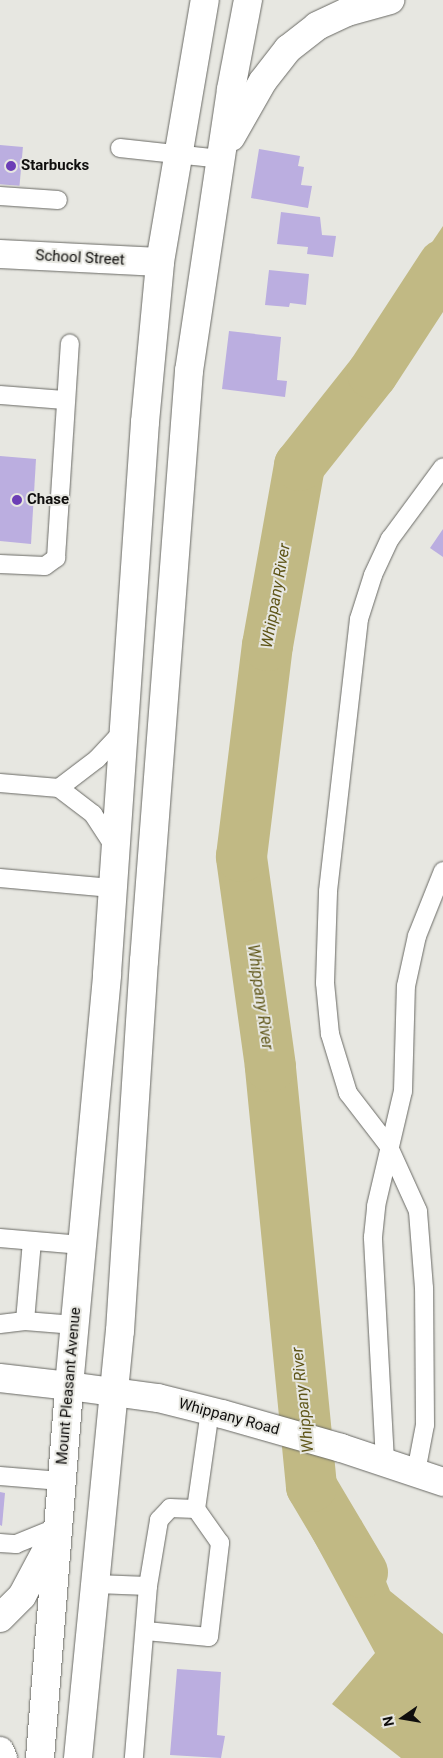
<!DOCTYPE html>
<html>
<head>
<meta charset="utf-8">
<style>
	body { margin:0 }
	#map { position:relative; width:443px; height:1758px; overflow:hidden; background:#e7e7e1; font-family:Roboto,sans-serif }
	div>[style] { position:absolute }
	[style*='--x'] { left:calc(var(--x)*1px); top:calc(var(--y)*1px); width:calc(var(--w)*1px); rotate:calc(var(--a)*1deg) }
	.water>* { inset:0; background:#c1b984 }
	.river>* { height:51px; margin:-25.5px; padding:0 25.5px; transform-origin:25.5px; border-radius:25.5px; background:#c1b984 }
	.building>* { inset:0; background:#bbaee0; transform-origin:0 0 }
	.roads { filter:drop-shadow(0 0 1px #6a6a65) drop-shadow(0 0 1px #6a6a65) }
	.lane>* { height:18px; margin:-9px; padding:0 9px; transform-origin:9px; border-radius:9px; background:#fff }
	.street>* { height:28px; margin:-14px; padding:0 14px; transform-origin:14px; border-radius:14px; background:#fff }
	.secondary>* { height:28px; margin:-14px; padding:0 14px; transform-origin:14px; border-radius:14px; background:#fff }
	.primary>* { height:28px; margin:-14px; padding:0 14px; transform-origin:14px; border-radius:14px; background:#fff }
	.dots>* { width:14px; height:14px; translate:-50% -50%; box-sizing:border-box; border:2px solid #e7e7e1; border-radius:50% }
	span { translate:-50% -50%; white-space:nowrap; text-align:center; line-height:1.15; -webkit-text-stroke:4px #e7e7e1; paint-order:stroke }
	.poi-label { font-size:15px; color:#0f0e0d; font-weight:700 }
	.left { translate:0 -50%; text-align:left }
	.street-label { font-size:15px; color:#0f0e0d }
	.water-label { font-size:16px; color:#5e5517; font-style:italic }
	.north { position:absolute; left:378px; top:1693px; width:50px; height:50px; -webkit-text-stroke:4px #e7e7e1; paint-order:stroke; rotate:257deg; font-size:14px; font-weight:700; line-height:20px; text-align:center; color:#0f0e0d }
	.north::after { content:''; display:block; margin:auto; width:18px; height:22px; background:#0f0e0d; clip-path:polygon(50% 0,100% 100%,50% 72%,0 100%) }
</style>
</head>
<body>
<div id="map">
	<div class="water">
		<i style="clip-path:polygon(443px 226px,443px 299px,346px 445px,312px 420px)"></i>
		<i style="clip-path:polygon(292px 1500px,361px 1520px,390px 1591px,443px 1634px,443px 1758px,401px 1758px,332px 1704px,375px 1653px)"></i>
	</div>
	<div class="river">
		<i style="--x:362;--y:1572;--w:100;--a:-120.7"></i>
		<i style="--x:311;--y:1486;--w:422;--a:-95.6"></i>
		<i style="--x:270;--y:1066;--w:212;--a:-97.9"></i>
		<i style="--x:241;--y:856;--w:213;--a:-83"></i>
		<i style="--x:267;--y:645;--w:183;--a:-79.9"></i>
		<i style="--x:299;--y:465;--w:117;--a:-51.6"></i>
		<i style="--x:372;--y:373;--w:130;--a:-56.9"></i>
	</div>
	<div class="building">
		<i style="left:0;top:145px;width:23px;height:39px;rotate:5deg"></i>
		<i style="clip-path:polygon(259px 149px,300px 156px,298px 166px,304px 167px,301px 185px,312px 186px,308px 208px,251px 198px)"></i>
		<i style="clip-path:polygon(281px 212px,320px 217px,322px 235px,336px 236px,333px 257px,307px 254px,308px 247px,277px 244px)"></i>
		<i style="clip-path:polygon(269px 270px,309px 274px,306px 305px,290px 303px,289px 307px,265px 305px)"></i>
		<i style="clip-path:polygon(229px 331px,281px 337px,277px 380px,287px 381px,285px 397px,222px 389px)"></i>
		<i style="clip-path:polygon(0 456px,36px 459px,31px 544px,0 541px)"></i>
		<i style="clip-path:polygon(443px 529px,443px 557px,430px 548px)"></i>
		<i style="clip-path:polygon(0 1492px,5px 1493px,2px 1526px,0 1525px)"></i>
		<i style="clip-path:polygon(177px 1669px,221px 1672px,217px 1735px,225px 1736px,221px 1758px,170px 1755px)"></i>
	</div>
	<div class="roads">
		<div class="lane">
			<i style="--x:120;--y:148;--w:103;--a:6.2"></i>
			<i style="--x:0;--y:196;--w:58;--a:3.9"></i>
			<i style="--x:0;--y:395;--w:65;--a:4.4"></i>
			<i style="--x:0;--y:564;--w:45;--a:2.5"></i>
			<i style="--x:45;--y:566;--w:14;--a:-36"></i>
			<i style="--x:56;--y:558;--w:215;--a:-86.3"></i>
			<i style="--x:0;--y:783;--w:59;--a:4.8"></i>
			<i style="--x:59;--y:788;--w:43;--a:37.4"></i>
			<i style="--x:93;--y:814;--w:38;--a:57"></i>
			<i style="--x:59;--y:788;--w:48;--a:-37.3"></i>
			<i style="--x:97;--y:759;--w:37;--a:-47"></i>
			<i style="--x:0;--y:878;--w:112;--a:5.1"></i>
			<i style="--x:0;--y:1238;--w:82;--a:4.9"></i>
			<i style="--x:25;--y:1321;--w:80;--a:-85"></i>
			<i style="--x:0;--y:1324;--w:25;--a:-7"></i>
			<i style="--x:25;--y:1321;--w:50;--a:4.6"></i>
			<i style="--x:385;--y:1461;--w:224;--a:-93.1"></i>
			<i style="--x:373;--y:1237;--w:31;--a:-84"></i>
			<i style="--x:376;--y:1206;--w:118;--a:-76.8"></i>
			<i style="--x:403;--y:1091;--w:105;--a:-88.4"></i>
			<i style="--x:406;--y:986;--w:51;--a:-77.6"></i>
			<i style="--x:417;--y:936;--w:70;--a:-68.2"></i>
			<i style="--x:416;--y:1472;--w:48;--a:-79.2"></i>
			<i style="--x:425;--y:1425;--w:137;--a:-90.4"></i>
			<i style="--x:424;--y:1288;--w:77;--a:-94.5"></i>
			<i style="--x:418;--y:1211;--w:72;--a:-114.4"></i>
			<i style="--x:388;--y:1145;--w:66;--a:-127.6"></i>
			<i style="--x:348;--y:1093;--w:62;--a:-107"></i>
			<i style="--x:330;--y:1034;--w:51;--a:-95.6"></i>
			<i style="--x:325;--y:983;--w:92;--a:-88.1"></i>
			<i style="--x:328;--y:891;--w:274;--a:-83.5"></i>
			<i style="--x:359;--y:619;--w:46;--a:-72.3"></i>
			<i style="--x:373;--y:575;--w:40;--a:-65"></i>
			<i style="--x:390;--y:539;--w:89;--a:-53.6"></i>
			<i style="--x:0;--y:1476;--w:61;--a:4.7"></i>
			<i style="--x:0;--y:1543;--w:16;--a:4"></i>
			<i style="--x:16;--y:1544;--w:45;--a:-22"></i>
			<i style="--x:96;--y:1584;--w:52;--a:2.2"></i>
			<i style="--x:148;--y:1586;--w:173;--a:94.7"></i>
			<i style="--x:148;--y:1586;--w:67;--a:-80.5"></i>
			<i style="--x:159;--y:1520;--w:16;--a:-47"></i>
			<i style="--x:170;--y:1508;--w:26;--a:2"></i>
			<i style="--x:146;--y:1631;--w:63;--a:5.4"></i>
			<i style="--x:209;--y:1637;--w:95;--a:-83.3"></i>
			<i style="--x:220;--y:1543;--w:42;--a:-125.2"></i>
			<i style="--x:196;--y:1509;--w:99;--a:-81.9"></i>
		</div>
		<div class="street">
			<i style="--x:0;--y:254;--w:160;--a:2.9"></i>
		</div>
		<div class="secondary">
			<i style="--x:69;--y:1386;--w:90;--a:7.7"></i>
			<i style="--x:158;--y:1398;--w:66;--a:14"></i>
			<i style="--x:222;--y:1414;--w:124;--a:15.9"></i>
			<i style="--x:341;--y:1448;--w:108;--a:18.4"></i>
		</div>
		<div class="primary">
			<i style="--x:231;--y:137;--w:64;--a:-60.3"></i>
			<i style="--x:263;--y:81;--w:41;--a:-52"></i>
			<i style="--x:288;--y:49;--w:37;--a:-38"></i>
			<i style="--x:317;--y:26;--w:33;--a:-25"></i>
			<i style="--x:347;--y:12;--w:45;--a:-15.6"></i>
			<i style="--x:0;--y:1378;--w:69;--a:6.6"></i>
			<i style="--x:0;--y:1618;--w:31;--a:-45"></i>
			<i style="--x:22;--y:1596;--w:66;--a:-61.9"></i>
			<i style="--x:0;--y:1751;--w:8;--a:67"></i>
			<i style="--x:40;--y:1758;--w:373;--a:-85.5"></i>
			<i style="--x:69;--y:1386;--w:414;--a:-84.7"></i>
			<i style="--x:107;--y:974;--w:553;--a:-86.06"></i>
			<i style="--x:145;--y:422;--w:161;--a:-84.6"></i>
			<i style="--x:160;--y:262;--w:266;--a:-80.3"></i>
			<i style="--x:78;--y:1758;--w:429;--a:-84.4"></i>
			<i style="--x:120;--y:1331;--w:371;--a:-86.3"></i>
			<i style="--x:144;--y:961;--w:592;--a:-85.64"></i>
			<i style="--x:189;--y:371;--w:285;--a:-81.5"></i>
			<i style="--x:231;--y:89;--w:91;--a:-79.2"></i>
		</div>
	</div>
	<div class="dots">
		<i style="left:11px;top:166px;background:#6c3eb6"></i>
		<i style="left:17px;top:500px;background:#6c3eb6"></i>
	</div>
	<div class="poi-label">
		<span class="left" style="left:21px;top:166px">Starbucks</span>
		<span class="left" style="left:27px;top:500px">Chase</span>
	</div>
	<div class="street-label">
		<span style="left:80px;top:258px;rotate:3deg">School Street</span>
		<span style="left:69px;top:1386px;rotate:-85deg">Mount Pleasant Avenue</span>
		<span style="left:229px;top:1417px;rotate:15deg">Whippany Road</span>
	</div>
	<div class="water-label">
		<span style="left:276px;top:596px;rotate:-80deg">Whippany River</span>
		<span style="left:260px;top:997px;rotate:82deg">Whippany River</span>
		<span style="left:303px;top:1400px;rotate:-96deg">Whippany River</span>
	</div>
	<div class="north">N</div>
</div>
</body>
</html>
